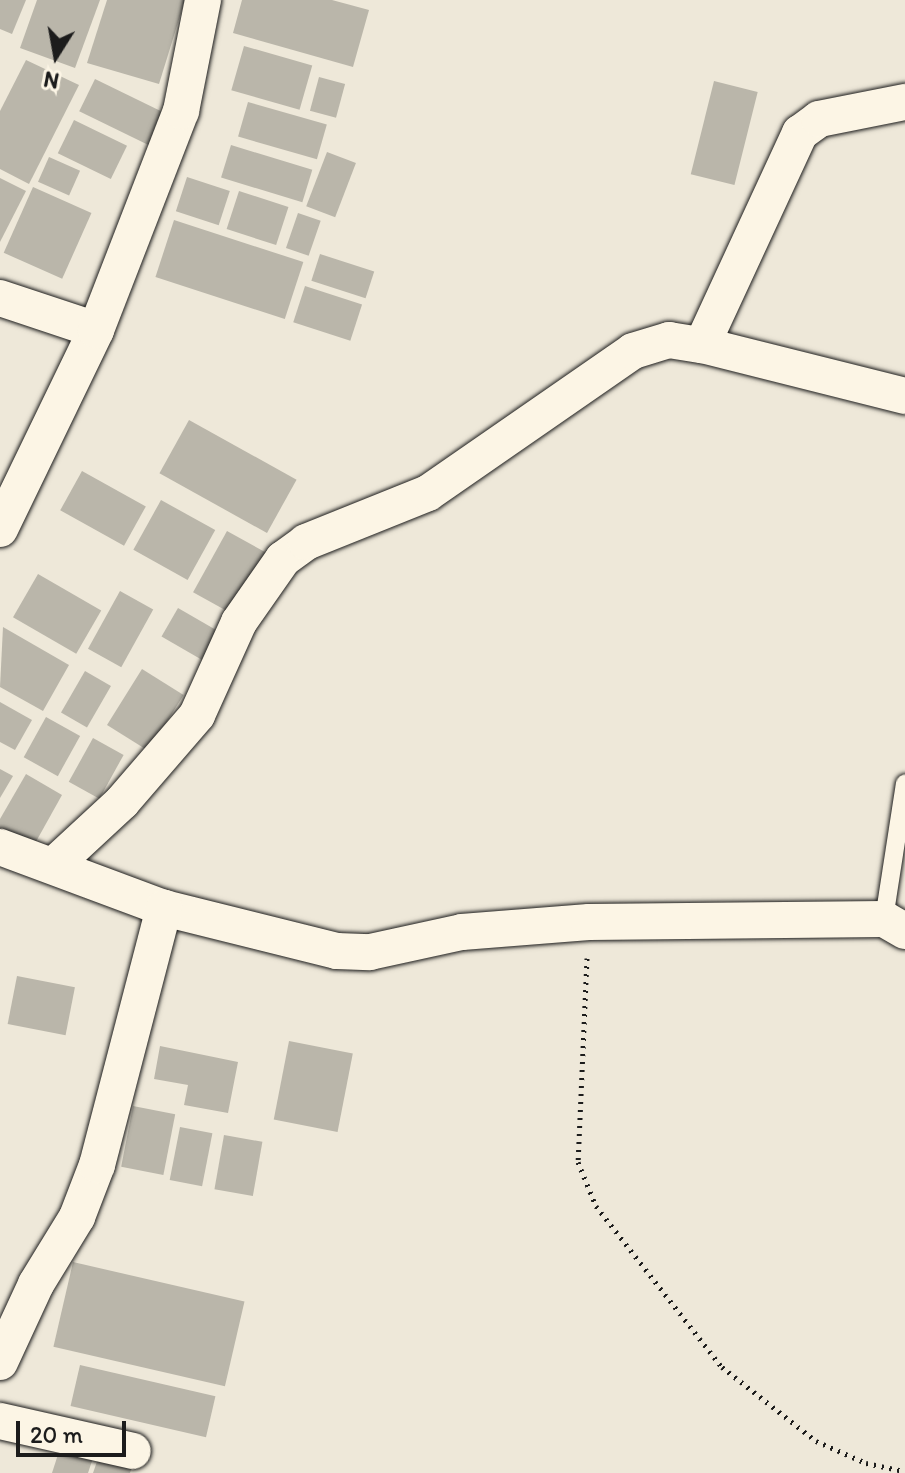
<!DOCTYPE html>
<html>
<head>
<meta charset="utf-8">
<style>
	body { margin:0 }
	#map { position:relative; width:905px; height:1473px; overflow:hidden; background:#eee8d9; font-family:Itim,sans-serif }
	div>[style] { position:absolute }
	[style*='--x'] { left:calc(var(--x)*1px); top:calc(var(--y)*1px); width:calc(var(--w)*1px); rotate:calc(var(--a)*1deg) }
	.building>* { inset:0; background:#bab6aa; transform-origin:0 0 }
	.path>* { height:5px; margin-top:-2.5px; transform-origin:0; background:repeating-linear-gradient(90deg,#1c1c1c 0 2px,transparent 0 8px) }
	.roads { filter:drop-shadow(0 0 2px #1c1c1c) drop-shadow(0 0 2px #1c1c1c) }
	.service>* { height:18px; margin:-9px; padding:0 9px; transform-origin:9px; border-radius:9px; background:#fcf5e5 }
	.minor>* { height:36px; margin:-18px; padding:0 18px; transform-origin:18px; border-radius:18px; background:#fcf5e5 }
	span { translate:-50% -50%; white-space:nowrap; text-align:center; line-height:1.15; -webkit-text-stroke:8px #fcf5e5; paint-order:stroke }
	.north { position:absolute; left:16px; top:16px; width:80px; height:80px; -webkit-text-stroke:6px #fcf5e5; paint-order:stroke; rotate:191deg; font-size:22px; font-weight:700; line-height:32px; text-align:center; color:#1c1c1c }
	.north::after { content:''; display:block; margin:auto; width:28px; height:36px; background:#1c1c1c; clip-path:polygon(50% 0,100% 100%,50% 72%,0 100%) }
	.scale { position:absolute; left:16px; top:1421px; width:110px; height:36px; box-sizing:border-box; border:4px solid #1c1c1c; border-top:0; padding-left:10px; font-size:24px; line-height:28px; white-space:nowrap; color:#1c1c1c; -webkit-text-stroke:6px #fcf5e5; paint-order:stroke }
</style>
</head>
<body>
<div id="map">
	<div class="building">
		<i style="clip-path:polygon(0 0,26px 0,12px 34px,0 29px)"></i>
		<i style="clip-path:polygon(37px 0,100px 0,75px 68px,20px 48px)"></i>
		<i style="clip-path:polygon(107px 0,185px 0,159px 84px,87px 63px)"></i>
		<i style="clip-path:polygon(242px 0,332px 0,369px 10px,353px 67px,233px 33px)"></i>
		<i style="left:244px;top:46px;width:71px;height:46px;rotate:16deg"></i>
		<i style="clip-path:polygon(26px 60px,79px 85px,29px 184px,0 169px,0 111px)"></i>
		<i style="left:319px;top:77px;width:27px;height:35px;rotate:15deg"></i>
		<i style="left:95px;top:79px;width:77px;height:36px;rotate:26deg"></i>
		<i style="left:714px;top:81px;width:45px;height:96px;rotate:14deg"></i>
		<i style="left:248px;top:102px;width:82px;height:36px;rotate:16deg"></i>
		<i style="left:74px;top:120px;width:59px;height:37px;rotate:26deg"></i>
		<i style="left:231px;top:145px;width:85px;height:34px;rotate:17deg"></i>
		<i style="left:327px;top:152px;width:31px;height:58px;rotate:21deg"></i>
		<i style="left:49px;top:157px;width:34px;height:27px;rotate:24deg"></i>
		<i style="left:187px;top:177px;width:45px;height:36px;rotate:18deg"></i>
		<i style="clip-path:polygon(0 178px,26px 191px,0 242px)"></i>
		<i style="left:33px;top:187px;width:64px;height:72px;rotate:24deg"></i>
		<i style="left:239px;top:191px;width:52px;height:40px;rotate:18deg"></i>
		<i style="left:298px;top:213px;width:24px;height:37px;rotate:19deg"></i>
		<i style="left:174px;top:220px;width:136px;height:60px;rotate:18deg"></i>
		<i style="left:320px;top:254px;width:57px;height:28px;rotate:18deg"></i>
		<i style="left:305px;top:286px;width:60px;height:38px;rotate:18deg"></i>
		<i style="left:189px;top:420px;width:123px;height:61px;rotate:29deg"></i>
		<i style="left:82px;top:471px;width:73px;height:45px;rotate:29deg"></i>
		<i style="left:161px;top:500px;width:62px;height:57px;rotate:29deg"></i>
		<i style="left:227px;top:531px;width:47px;height:70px;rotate:29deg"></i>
		<i style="left:38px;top:574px;width:73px;height:50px;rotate:30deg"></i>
		<i style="left:120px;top:591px;width:38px;height:66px;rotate:29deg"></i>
		<i style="left:178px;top:608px;width:48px;height:33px;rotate:30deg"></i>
		<i style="clip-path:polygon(3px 627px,69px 665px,43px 711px,0 687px)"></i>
		<i style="left:142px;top:669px;width:49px;height:66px;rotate:32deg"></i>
		<i style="left:85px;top:671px;width:30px;height:48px;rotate:30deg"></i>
		<i style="clip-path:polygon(0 702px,32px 720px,15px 750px,0 742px)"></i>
		<i style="left:46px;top:717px;width:39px;height:46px;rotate:29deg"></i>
		<i style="left:93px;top:738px;width:35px;height:50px;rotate:29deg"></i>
		<i style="clip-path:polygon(0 769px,13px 776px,0 798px)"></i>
		<i style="clip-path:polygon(26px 774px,62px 795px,33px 847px,0 828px,0 819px)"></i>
		<i style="left:17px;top:976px;width:59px;height:49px;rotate:11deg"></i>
		<i style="left:289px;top:1041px;width:65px;height:80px;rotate:11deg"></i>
		<i style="clip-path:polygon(160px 1046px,238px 1062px,228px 1113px,184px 1105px,188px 1085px,154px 1079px)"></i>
		<i style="left:133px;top:1106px;width:43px;height:62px;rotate:11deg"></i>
		<i style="left:180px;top:1127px;width:33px;height:54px;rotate:11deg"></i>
		<i style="left:224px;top:1135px;width:39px;height:55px;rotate:10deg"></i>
		<i style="left:73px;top:1262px;width:176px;height:87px;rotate:13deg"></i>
		<i style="left:80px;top:1365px;width:139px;height:42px;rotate:13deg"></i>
		<i style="clip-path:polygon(63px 1439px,96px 1449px,88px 1473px,52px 1473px)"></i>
		<i style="clip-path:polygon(101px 1450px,134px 1461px,130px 1473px,93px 1473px)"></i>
	</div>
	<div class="path">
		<i style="--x:587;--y:958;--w:204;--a:92.5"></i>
		<i style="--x:578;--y:1162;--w:48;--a:67.8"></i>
		<i style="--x:596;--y:1206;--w:204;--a:52"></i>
		<i style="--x:722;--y:1367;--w:120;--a:38.2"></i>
		<i style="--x:816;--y:1441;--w:55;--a:23.7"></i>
		<i style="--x:866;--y:1463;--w:40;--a:12"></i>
	</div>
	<div class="roads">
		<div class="service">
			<i style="--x:884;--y:919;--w:137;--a:-81.2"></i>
		</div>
		<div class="minor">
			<i style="--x:0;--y:298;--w:101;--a:18.4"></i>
			<i style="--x:702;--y:345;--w:209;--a:14.1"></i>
			<i style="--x:0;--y:529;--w:221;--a:-64.2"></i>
			<i style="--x:96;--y:330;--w:235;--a:-68.8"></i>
			<i style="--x:181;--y:111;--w:113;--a:-78.8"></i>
			<i style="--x:0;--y:847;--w:175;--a:20.4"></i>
			<i style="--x:164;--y:908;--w:178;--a:14"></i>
			<i style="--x:337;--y:951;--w:33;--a:2"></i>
			<i style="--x:370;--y:952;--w:94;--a:-12.3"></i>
			<i style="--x:462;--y:932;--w:127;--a:-4.5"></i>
			<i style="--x:589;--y:922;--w:295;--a:-0.6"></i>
			<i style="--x:884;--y:919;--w:24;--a:30"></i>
			<i style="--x:53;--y:866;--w:94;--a:-42.8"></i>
			<i style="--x:122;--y:802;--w:115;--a:-49.2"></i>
			<i style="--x:197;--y:715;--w:102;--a:-65.7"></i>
			<i style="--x:239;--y:622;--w:77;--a:-55.1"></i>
			<i style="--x:283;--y:559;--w:29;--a:-36"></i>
			<i style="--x:306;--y:542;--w:131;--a:-21.9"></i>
			<i style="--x:428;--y:493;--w:249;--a:-34.7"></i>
			<i style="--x:633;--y:351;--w:38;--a:-17"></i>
			<i style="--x:669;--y:340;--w:33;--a:9"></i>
			<i style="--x:702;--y:345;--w:234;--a:-65.2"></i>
			<i style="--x:800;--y:133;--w:24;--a:-36"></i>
			<i style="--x:819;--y:119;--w:88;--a:-11.2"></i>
			<i style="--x:0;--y:1362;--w:86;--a:-65.2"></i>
			<i style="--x:36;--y:1284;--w:79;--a:-58.5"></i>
			<i style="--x:77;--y:1217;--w:56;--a:-69"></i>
			<i style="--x:97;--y:1165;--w:266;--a:-75.4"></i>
			<i style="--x:0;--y:1421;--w:136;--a:12.7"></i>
		</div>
	</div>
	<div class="north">N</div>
	<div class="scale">20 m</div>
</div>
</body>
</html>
